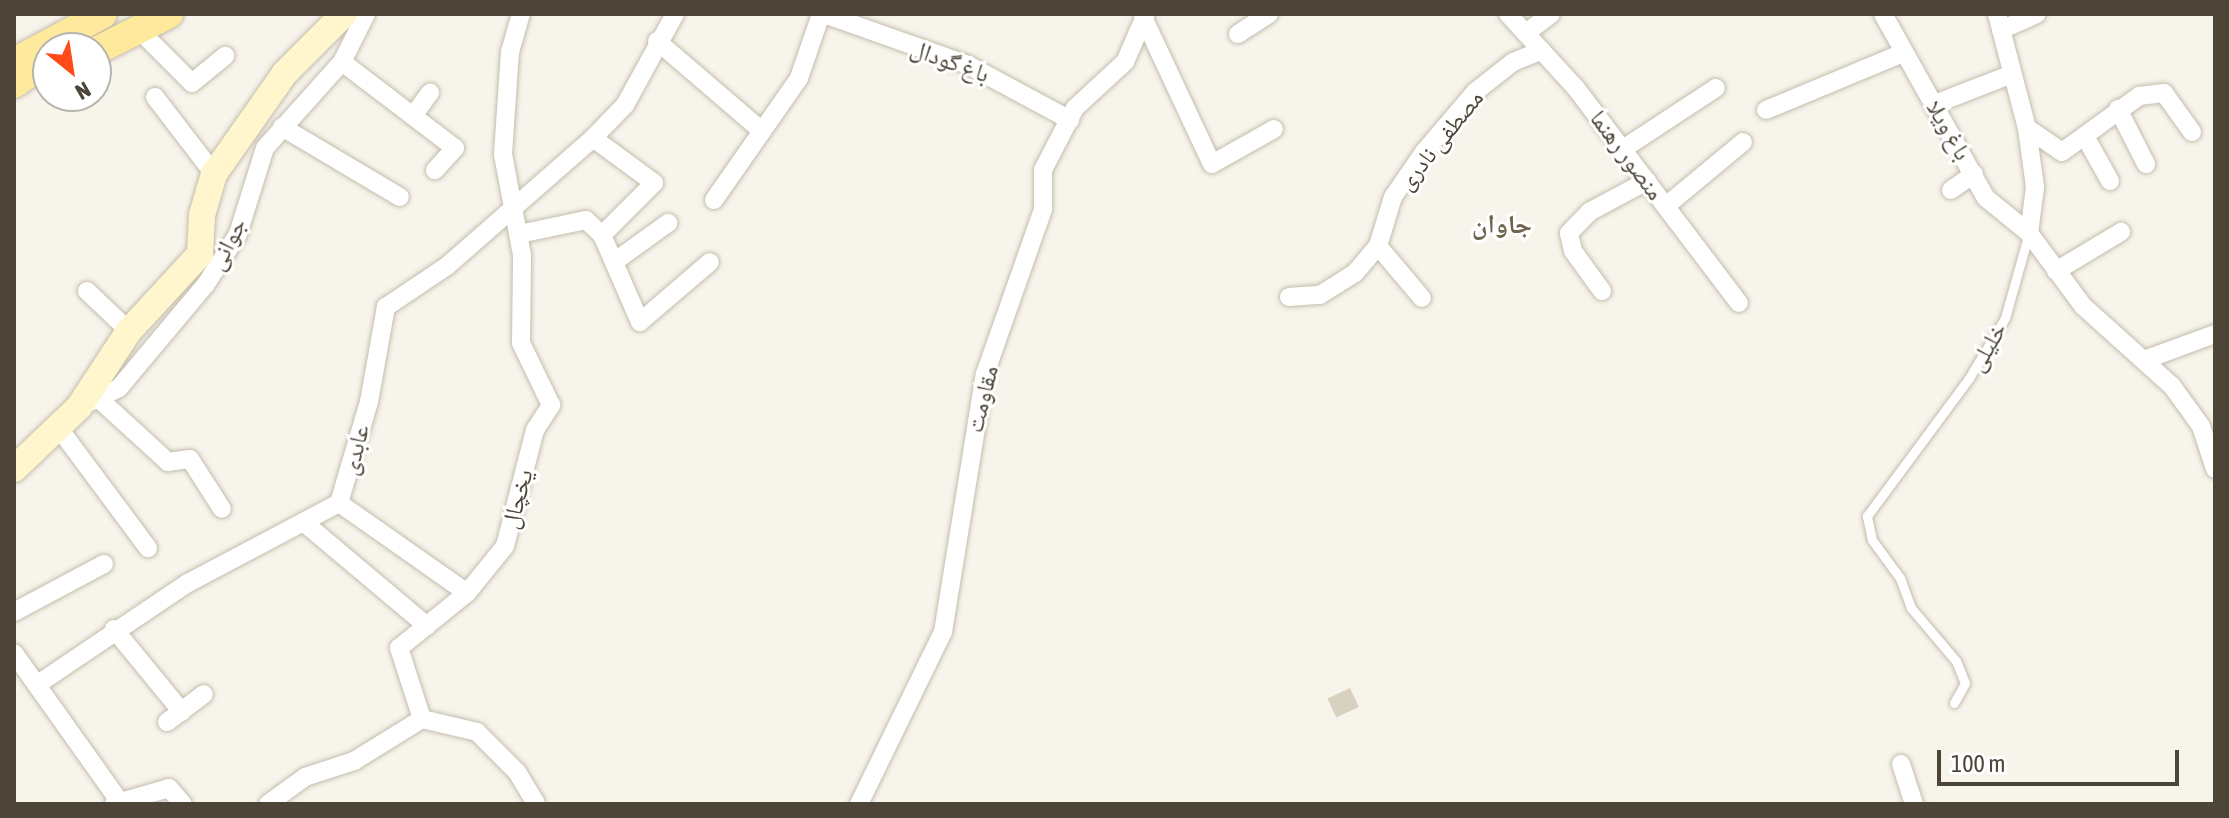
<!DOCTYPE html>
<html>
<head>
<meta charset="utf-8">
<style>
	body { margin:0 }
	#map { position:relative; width:2229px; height:818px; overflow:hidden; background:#f7f4eb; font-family:"Asap Condensed","Noto Naskh Arabic",sans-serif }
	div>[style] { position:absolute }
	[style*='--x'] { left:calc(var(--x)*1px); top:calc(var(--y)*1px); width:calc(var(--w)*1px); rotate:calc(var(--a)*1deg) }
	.building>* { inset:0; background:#d9d1c0; transform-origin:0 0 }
	.roads { filter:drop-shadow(0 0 2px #c3bdad) drop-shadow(0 0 2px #c3bdad) }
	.lane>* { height:9px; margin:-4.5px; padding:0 4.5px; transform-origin:4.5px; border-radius:4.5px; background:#fff }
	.street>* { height:18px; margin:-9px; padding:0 9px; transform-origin:9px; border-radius:9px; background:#fff }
	.secondary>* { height:26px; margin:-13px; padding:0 13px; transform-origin:13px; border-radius:13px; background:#fff6cd }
	.primary>* { height:28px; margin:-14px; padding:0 14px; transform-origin:14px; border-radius:14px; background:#ffe99c }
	span { translate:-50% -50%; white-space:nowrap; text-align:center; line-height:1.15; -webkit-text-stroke:6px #fff; paint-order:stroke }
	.street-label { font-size:24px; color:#4c4538 }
	.neighbourhood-label { font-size:26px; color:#70644e; font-weight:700 }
	.frame { position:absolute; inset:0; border:16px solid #4c4538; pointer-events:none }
	.north { position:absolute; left:32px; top:32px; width:80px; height:80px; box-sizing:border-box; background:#fff; border:2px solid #b7b5af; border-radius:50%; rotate:150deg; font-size:22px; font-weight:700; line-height:32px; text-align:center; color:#4c4538 }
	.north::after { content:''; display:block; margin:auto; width:28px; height:36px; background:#ff4a1a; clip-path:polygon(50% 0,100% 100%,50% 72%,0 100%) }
	.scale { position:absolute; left:1937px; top:750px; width:242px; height:36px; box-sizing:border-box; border:4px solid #4c4538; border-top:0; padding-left:10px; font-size:24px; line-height:28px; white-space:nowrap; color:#4c4538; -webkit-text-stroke:6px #fff; paint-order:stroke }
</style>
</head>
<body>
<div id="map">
	<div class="building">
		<i style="left:1350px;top:688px;width:21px;height:25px;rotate:65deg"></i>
	</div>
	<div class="roads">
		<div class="lane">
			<i style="--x:1954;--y:703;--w:23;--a:-61"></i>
			<i style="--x:1965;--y:683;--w:24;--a:-112"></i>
			<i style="--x:1956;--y:661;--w:70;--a:-130.3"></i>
			<i style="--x:1911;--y:608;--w:32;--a:-110"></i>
			<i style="--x:1900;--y:578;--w:47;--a:-126.4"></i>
			<i style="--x:1872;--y:540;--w:25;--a:-102"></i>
			<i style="--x:1867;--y:516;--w:172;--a:-53.5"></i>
			<i style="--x:1969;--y:378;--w:70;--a:-59"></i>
			<i style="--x:2005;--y:318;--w:85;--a:-74.3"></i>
		</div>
		<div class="street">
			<i style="--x:824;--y:14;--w:153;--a:19.5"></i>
			<i style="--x:968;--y:65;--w:116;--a:28.3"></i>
			<i style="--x:1508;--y:14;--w:99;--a:47.5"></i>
			<i style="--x:1575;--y:87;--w:271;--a:52.8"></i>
			<i style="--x:1883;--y:14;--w:211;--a:60.8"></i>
			<i style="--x:1986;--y:198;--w:55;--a:39.1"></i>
			<i style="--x:2029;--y:233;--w:91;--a:53.5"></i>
			<i style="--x:2083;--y:306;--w:120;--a:42"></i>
			<i style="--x:2172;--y:386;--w:49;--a:54.1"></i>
			<i style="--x:2201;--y:426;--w:45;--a:72"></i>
			<i style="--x:1997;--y:14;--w:118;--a:75.3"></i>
			<i style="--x:2027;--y:128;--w:60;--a:82.3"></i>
			<i style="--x:2035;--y:187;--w:46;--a:97.4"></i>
			<i style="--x:1143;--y:17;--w:162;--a:64.9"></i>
			<i style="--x:1212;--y:164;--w:71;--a:-29.4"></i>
			<i style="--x:138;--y:29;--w:76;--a:45"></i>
			<i style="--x:192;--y:83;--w:43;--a:-39.3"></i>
			<i style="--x:2001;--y:30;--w:39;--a:-24"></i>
			<i style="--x:1526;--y:33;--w:31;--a:-37"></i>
			<i style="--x:1238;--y:34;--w:37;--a:-33"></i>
			<i style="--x:657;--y:41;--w:138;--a:40.6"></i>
			<i style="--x:342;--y:62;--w:142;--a:37.3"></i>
			<i style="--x:455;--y:148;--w:30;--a:132"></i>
			<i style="--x:155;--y:97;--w:97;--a:52.5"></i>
			<i style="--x:1935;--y:104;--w:83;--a:-21.3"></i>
			<i style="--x:2118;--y:109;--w:62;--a:63"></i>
			<i style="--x:1766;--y:110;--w:148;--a:-22.6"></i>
			<i style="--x:413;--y:116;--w:29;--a:-54"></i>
			<i style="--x:282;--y:127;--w:137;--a:30.7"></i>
			<i style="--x:2027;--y:128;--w:42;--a:34.4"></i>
			<i style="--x:2062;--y:152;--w:95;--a:-36"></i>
			<i style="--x:2139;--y:96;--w:25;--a:-7"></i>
			<i style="--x:2164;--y:93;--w:48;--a:54.3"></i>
			<i style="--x:593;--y:138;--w:76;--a:36.4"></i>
			<i style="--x:654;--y:183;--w:74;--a:135"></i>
			<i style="--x:2087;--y:140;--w:47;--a:60.7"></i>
			<i style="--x:1623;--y:149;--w:111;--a:-33.3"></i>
			<i style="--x:1951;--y:190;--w:28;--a:-35"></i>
			<i style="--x:714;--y:200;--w:149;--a:-55.1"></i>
			<i style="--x:799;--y:78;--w:68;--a:-71"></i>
			<i style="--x:1666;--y:206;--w:100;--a:-39.7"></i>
			<i style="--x:519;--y:234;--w:68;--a:-11.8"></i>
			<i style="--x:586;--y:220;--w:22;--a:43"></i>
			<i style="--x:602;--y:235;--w:95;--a:66.4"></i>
			<i style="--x:640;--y:322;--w:92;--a:-40.6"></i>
			<i style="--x:1378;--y:246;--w:68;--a:49.8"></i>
			<i style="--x:614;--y:262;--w:67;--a:-35.8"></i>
			<i style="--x:2056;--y:271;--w:76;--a:-31"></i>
			<i style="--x:87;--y:291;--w:58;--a:43.6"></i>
			<i style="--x:1602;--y:291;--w:49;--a:-125.9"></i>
			<i style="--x:1573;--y:251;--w:18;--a:-103"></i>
			<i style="--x:1569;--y:233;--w:29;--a:-46"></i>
			<i style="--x:1589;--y:212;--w:66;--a:-28.1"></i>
			<i style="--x:1289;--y:297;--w:31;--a:-4"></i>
			<i style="--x:1320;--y:295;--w:41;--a:-32.2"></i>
			<i style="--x:1355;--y:273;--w:35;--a:-50"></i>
			<i style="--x:1378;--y:246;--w:51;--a:-73"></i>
			<i style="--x:1393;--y:197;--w:55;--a:-55.4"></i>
			<i style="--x:1424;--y:152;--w:79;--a:-49.6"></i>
			<i style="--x:1475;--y:92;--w:48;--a:-38.3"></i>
			<i style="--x:1513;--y:62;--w:31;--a:-22"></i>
			<i style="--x:2147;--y:359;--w:72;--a:-20.2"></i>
			<i style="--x:98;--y:398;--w:95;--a:42.4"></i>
			<i style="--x:168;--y:462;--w:22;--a:-8"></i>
			<i style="--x:190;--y:459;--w:59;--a:57.4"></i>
			<i style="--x:81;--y:406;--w:42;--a:-25.3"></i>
			<i style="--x:119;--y:388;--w:136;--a:-50.1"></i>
			<i style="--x:206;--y:284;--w:59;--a:-57.4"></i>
			<i style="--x:238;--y:234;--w:90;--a:-72.6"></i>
			<i style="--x:265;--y:148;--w:115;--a:-48.2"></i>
			<i style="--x:342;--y:62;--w:54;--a:-63.4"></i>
			<i style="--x:58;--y:427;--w:151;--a:53.4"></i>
			<i style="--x:339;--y:503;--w:156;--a:35.1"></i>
			<i style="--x:307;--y:525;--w:157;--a:40.1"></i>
			<i style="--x:14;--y:612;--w:102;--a:-28.1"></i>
			<i style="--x:114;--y:629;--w:107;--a:50.7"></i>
			<i style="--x:14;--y:653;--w:181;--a:54.6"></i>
			<i style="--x:38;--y:684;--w:181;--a:-34"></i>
			<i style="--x:188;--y:583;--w:171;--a:-27.9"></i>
			<i style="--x:339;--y:503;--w:105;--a:-73.5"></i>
			<i style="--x:369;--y:402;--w:97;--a:-79.9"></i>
			<i style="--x:386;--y:307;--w:73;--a:-33.9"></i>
			<i style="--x:447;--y:266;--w:194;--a:-41.2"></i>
			<i style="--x:593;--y:138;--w:46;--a:-45.9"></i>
			<i style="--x:625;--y:105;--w:104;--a:-61.2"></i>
			<i style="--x:422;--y:719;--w:57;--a:13.3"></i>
			<i style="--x:477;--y:732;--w:57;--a:45"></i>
			<i style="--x:517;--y:772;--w:37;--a:59"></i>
			<i style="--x:167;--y:722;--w:46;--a:-37.1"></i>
			<i style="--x:1901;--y:764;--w:42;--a:72"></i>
			<i style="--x:114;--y:804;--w:57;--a:-16.2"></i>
			<i style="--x:169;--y:788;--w:21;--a:49"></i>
			<i style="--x:268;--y:804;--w:46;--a:-36.1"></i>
			<i style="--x:305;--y:777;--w:52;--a:-18.1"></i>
			<i style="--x:354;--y:761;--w:80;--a:-31.7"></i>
			<i style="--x:422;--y:719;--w:75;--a:-107.9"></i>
			<i style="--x:399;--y:648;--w:87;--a:-39"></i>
			<i style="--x:467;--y:593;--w:60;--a:-51"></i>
			<i style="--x:505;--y:546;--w:120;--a:-75.5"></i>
			<i style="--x:535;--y:430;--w:30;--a:-57"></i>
			<i style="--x:551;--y:405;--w:69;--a:-115.8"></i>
			<i style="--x:521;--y:343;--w:88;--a:-89.3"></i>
			<i style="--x:522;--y:255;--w:103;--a:-100.7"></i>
			<i style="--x:503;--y:154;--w:102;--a:-86.1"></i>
			<i style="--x:510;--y:52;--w:40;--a:-74"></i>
			<i style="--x:859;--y:804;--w:191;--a:-64"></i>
			<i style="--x:943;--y:632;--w:261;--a:-80.8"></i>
			<i style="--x:985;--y:374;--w:175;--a:-70.6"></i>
			<i style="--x:1043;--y:209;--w:39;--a:-90"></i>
			<i style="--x:1043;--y:170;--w:70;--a:-62.7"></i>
			<i style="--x:1075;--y:108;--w:68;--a:-42.6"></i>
			<i style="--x:1125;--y:62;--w:52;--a:-66.4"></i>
		</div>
		<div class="secondary">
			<i style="--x:14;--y:469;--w:90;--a:-43.6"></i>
			<i style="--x:79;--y:407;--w:91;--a:-56.7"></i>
			<i style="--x:129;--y:331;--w:105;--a:-47.3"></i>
			<i style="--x:200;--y:254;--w:39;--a:-87"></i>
			<i style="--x:202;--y:215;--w:43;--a:-73.7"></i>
			<i style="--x:214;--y:174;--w:123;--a:-54.9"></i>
			<i style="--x:285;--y:73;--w:83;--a:-45"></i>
		</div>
		<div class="primary">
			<i style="--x:96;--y:51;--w:82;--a:-26.9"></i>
			<i style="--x:14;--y:62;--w:101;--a:-28.3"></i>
			<i style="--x:14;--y:84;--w:41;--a:-34.1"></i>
		</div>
	</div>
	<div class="street-label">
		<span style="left:950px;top:61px;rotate:20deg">باغ گودال</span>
		<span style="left:1949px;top:130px;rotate:60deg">باغ ویلا</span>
		<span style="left:1440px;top:140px;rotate:-51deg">مصطفی نادری</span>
		<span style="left:1627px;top:155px;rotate:53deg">منصور رهنما</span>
		<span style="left:227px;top:244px;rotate:-63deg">جوانی</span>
		<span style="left:1987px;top:347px;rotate:-60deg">خلیلی</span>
		<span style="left:982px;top:399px;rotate:-76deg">مقاومت</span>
		<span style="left:355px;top:450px;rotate:-76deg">عابدی</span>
		<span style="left:517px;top:499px;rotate:-75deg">یخچال</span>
	</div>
	<div class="neighbourhood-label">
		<span style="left:1502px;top:225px">جاوان</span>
	</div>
	<div class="frame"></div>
	<div class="north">N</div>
	<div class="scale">100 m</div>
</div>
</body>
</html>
